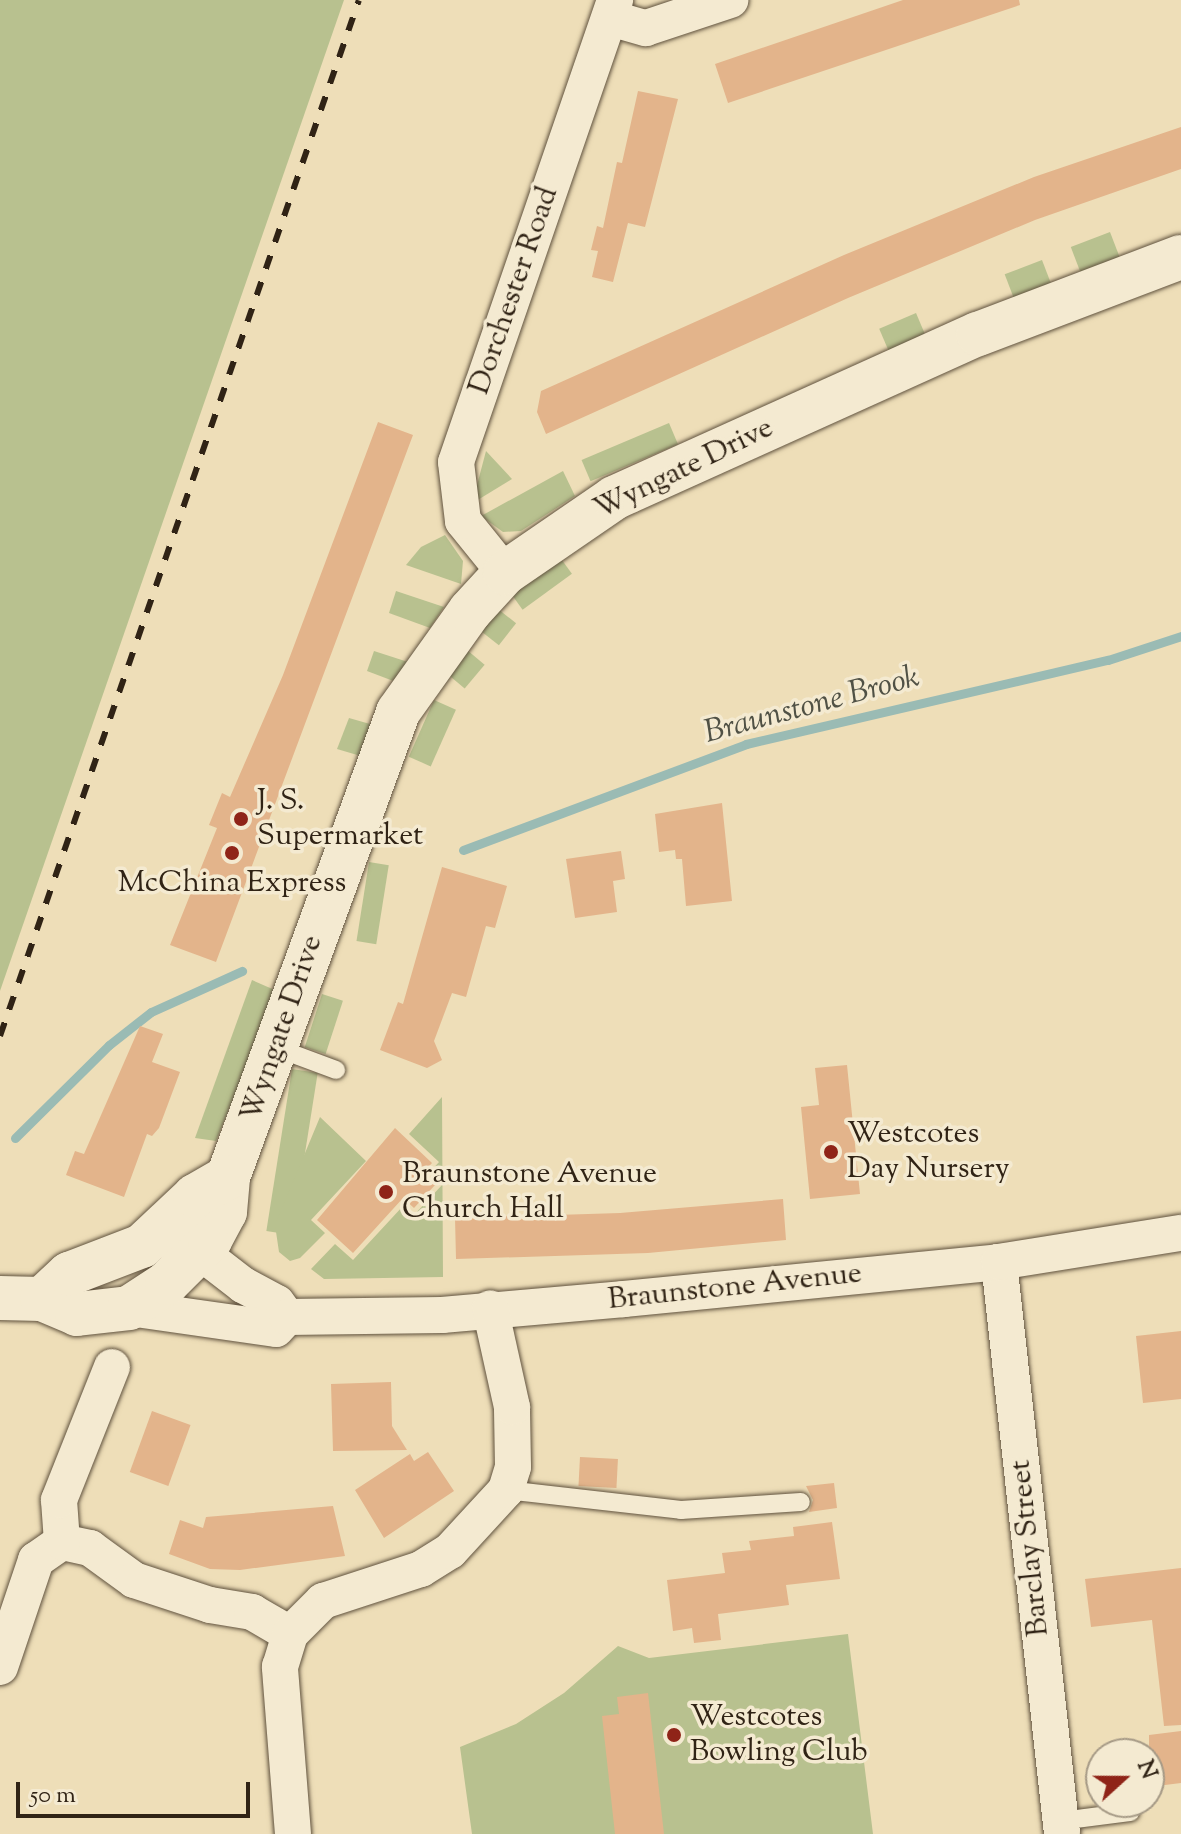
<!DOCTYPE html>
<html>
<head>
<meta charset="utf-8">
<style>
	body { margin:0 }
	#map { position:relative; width:1181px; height:1834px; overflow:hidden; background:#eedeb8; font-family:"Sorts Mill Goudy",serif }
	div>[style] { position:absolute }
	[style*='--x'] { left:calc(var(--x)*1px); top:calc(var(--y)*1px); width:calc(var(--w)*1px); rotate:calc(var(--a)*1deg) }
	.green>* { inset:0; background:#b8c18f; transform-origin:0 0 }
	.stream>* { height:9px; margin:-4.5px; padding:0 4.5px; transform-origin:4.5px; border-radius:4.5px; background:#9abbb4 }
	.building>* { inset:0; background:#e3b48b; transform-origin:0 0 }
	.roads { filter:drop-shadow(0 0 2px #60523e) drop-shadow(0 0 2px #60523e) }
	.service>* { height:18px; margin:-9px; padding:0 9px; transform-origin:9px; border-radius:9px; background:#f4ead1 }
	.minor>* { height:36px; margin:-18px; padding:0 18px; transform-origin:18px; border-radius:18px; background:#f4ead1 }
	.tertiary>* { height:44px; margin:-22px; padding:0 22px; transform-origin:22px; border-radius:22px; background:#f4ead1 }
	.rail>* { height:6px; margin-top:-3px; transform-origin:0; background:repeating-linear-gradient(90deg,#302315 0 14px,transparent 0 28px) }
	.dots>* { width:22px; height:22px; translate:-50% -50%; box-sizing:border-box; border:4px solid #f4ead1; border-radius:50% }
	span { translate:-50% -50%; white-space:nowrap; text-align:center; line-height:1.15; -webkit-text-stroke:7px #f4ead1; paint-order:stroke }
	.street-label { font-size:30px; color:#302315 }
	.poi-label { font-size:30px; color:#302315 }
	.left { translate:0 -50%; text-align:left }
	.water-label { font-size:32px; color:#505145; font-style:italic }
	.north { position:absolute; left:1085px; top:1738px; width:80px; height:80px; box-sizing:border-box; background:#f4ead1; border:2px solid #a69a86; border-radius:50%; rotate:69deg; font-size:22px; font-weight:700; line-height:32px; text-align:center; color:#302315 }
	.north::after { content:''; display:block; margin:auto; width:28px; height:36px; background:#8f2418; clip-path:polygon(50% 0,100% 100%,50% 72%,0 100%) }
	.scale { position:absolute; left:16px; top:1782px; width:234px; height:36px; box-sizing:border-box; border:4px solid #302315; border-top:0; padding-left:10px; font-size:24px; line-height:28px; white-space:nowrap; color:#302315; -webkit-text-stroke:6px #f4ead1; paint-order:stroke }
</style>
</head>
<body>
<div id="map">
	<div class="green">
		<i style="clip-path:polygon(0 0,344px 0,0 991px)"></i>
		<i style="left:1110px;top:232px;width:28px;height:42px;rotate:69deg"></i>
		<i style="left:1042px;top:260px;width:28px;height:40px;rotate:69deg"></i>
		<i style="left:916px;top:313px;width:26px;height:40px;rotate:67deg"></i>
		<i style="left:669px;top:423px;width:23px;height:95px;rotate:67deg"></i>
		<i style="clip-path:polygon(486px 451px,512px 479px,476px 501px,476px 489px)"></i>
		<i style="clip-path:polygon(563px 471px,575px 496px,521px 531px,503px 532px,481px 516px)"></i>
		<i style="clip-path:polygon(445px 535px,463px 561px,461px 584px,406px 565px,421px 547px)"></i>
		<i style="left:559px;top:556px;width:22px;height:61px;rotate:54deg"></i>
		<i style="clip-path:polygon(396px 591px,444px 607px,430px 628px,389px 613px)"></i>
		<i style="left:498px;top:609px;width:23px;height:28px;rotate:38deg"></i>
		<i style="left:467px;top:650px;width:23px;height:31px;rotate:40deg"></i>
		<i style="clip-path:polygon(374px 651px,408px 662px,396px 682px,367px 671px)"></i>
		<i style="left:434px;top:700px;width:24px;height:62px;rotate:24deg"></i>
		<i style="clip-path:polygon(349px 718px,377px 726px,364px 757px,337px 749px)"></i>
		<i style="left:369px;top:862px;width:20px;height:80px;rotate:9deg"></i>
		<i style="clip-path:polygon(252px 980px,277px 991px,216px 1141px,195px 1138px)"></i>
		<i style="left:322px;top:994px;width:22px;height:56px;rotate:18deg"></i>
		<i style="left:292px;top:1069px;width:26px;height:164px;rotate:9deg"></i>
		<i style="clip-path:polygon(442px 1097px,443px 1277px,324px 1279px,311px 1269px,335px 1244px,353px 1260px,403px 1206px,414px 1215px,442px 1185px,429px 1173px,439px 1162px,409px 1134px)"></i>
		<i style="clip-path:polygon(320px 1117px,366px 1161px,311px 1220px,325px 1233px,300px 1258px,290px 1261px,279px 1252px,275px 1225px)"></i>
		<i style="clip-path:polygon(848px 1634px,873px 1834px,472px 1834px,460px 1747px,516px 1724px,564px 1693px,618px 1646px,649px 1658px)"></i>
	</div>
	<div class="stream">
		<i style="--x:463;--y:850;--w:302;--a:-20.5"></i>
		<i style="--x:746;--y:744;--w:372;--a:-13.1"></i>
		<i style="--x:1108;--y:660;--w:77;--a:-18.2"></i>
		<i style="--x:15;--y:1138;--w:132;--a:-44.7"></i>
		<i style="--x:109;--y:1045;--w:53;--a:-38.2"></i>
		<i style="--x:151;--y:1012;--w:100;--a:-24.3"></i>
	</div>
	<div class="building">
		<i style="clip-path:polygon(903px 0,1019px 0,1020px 5px,728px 103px,715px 64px)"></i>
		<i style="clip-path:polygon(638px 91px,678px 99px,645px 227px,628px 223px,613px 282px,592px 277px,598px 251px,591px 250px,597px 226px,603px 228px,617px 162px,622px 163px)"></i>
		<i style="clip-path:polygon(1181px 127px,1181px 169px,1035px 220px,848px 298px,546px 434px,537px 412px,541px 391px,844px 255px,1034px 177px)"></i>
		<i style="clip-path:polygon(378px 422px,413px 435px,216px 962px,170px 945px,217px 828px,209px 825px,222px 793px,230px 797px,283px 675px)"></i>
		<i style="clip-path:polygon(722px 803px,732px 901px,686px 906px,682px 859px,676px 859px,675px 850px,659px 852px,655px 814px)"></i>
		<i style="clip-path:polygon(621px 851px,625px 879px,613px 881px,617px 912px,575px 918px,566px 859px)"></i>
		<i style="clip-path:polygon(442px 867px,507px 886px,495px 928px,486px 926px,466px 997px,452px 993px,434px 1041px,442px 1060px,427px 1068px,380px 1050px,398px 1002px,403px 1004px)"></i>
		<i style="clip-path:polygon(140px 1026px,163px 1034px,152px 1062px,180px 1072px,159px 1128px,152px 1136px,147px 1134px,124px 1197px,66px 1175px,75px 1151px,84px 1154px)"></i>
		<i style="clip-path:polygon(847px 1065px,860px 1194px,810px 1199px,801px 1107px,819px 1105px,815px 1068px)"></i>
		<i style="clip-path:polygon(395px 1128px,432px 1163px,422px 1174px,435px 1185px,414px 1208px,403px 1198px,353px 1253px,317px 1220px)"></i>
		<i style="clip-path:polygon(783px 1199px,786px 1240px,648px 1253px,456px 1259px,455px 1218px,620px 1213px)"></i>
		<i style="clip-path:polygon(1181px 1331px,1181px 1399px,1143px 1403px,1136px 1336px)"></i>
		<i style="clip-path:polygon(391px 1382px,392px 1426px,407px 1450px,333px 1451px,331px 1384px)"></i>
		<i style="left:152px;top:1411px;width:41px;height:65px;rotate:20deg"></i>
		<i style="clip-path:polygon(428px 1452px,454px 1491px,384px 1538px,355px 1490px,410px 1454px,414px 1461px)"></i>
		<i style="left:580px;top:1457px;width:38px;height:29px;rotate:3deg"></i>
		<i style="clip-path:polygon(834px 1483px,837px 1508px,809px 1512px,813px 1500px,806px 1486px)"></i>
		<i style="clip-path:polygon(333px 1506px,345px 1556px,240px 1570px,210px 1569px,169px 1554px,180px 1520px,203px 1528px,206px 1517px)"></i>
		<i style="clip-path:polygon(832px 1522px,840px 1579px,786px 1585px,789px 1605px,718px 1614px,721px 1640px,694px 1643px,692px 1628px,673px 1631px,667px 1580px,725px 1573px,722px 1553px,751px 1550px,749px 1541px,794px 1536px,793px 1527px)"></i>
		<i style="clip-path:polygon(1181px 1568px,1181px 1725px,1164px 1726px,1152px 1620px,1091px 1627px,1085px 1579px)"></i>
		<i style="clip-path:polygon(648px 1693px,664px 1834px,615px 1834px,602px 1716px,619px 1714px,617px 1697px)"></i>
		<i style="clip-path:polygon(1181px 1731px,1181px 1783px,1149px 1787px,1149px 1735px)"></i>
	</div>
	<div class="roads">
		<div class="service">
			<i style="--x:277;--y:1048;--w:63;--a:20.4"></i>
			<i style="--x:506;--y:1490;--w:176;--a:6.5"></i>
			<i style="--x:681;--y:1510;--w:120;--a:-3.8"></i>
			<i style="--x:1061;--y:1821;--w:70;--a:-7.4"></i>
		</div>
		<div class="minor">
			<i style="--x:610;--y:18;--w:37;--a:16"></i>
			<i style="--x:646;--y:28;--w:89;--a:-18.4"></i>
			<i style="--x:505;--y:573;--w:67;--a:-128.9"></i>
			<i style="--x:463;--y:521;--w:59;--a:-96.8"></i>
			<i style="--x:456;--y:462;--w:489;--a:-71"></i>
			<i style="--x:175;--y:1246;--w:25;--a:12"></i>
			<i style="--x:199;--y:1251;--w:56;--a:37.7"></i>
			<i style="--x:243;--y:1285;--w:38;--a:28"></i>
			<i style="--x:277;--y:1303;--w:17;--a:54"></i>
			<i style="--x:999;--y:1262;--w:575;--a:83.71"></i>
			<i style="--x:129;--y:1308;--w:148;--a:8.1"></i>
			<i style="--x:276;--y:1329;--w:16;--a:-47"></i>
			<i style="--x:287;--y:1317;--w:155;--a:-0.7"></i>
			<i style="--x:442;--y:1315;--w:183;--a:-5"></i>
			<i style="--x:624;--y:1299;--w:377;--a:-5.6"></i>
			<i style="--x:999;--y:1262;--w:184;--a:-9.1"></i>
			<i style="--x:62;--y:1542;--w:29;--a:12"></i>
			<i style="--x:90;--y:1548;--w:54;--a:36"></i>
			<i style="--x:134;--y:1580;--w:80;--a:18.2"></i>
			<i style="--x:210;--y:1605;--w:43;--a:9.5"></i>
			<i style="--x:252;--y:1612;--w:44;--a:30.1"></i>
			<i style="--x:0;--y:1667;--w:113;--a:-71.4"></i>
			<i style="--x:36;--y:1560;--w:32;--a:-35"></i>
			<i style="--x:62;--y:1542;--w:42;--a:-94.1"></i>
			<i style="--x:59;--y:1500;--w:143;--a:-68.3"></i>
			<i style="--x:293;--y:1834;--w:168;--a:-94.5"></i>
			<i style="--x:280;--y:1667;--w:34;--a:-73"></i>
			<i style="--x:290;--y:1634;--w:47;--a:-45"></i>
			<i style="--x:323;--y:1601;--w:103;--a:-18.1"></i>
			<i style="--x:421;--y:1569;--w:34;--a:-32"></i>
			<i style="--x:450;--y:1551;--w:83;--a:-47.4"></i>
			<i style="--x:506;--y:1490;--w:24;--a:-73"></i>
			<i style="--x:513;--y:1467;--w:60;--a:-91"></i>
			<i style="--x:512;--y:1407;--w:101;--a:-102.5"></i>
		</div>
		<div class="tertiary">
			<i style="--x:0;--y:1298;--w:42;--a:1.4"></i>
			<i style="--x:42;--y:1299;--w:38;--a:23"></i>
			<i style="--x:77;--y:1314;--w:52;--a:-6.6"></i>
			<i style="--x:129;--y:1308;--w:45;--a:-33.3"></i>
			<i style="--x:167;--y:1283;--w:61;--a:-45"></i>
			<i style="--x:210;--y:1240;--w:32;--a:-62"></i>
			<i style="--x:225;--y:1212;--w:35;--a:-85"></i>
			<i style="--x:228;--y:1177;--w:495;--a:-69.9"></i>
			<i style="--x:398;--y:712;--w:124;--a:-54.5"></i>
			<i style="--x:470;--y:611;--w:52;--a:-47.4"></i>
			<i style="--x:505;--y:573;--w:132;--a:-34.5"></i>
			<i style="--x:614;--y:498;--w:399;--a:-24.3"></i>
			<i style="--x:978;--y:334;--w:217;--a:-20.8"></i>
			<i style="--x:42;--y:1299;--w:37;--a:-43"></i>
			<i style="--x:69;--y:1274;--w:78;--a:-21"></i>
			<i style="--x:142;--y:1246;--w:73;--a:-43.3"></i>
			<i style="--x:195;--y:1196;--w:38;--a:-30"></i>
		</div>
	</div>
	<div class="rail">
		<i style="--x:0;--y:1036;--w:1096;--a:-70.89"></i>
	</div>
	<div class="dots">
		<i style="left:241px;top:819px;background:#8f2418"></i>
		<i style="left:232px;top:853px;background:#8f2418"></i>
		<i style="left:831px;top:1152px;background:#8f2418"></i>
		<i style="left:386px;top:1192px;background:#8f2418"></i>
		<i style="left:674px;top:1735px;background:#8f2418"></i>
	</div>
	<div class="street-label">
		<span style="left:515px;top:291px;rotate:-71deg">Dorchester Road</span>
		<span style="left:684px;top:470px;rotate:-26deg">Wyngate Drive</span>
		<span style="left:283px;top:1029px;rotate:-71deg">Wyngate Drive</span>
		<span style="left:735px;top:1288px;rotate:-6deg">Braunstone Avenue</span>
		<span style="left:1031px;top:1548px;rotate:-96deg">Barclay Street</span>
	</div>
	<div class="poi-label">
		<span class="left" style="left:257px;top:819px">J. S.<br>Supermarket</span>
		<span style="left:232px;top:884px">McChina Express</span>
		<span class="left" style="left:847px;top:1152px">Westcotes<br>Day Nursery</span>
		<span class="left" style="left:402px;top:1192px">Braunstone Avenue<br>Church Hall</span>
		<span class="left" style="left:690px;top:1735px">Westcotes<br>Bowling Club</span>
	</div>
	<div class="water-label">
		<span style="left:812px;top:706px;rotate:-15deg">Braunstone Brook</span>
	</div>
	<div class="north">N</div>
	<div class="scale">50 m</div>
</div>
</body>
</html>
